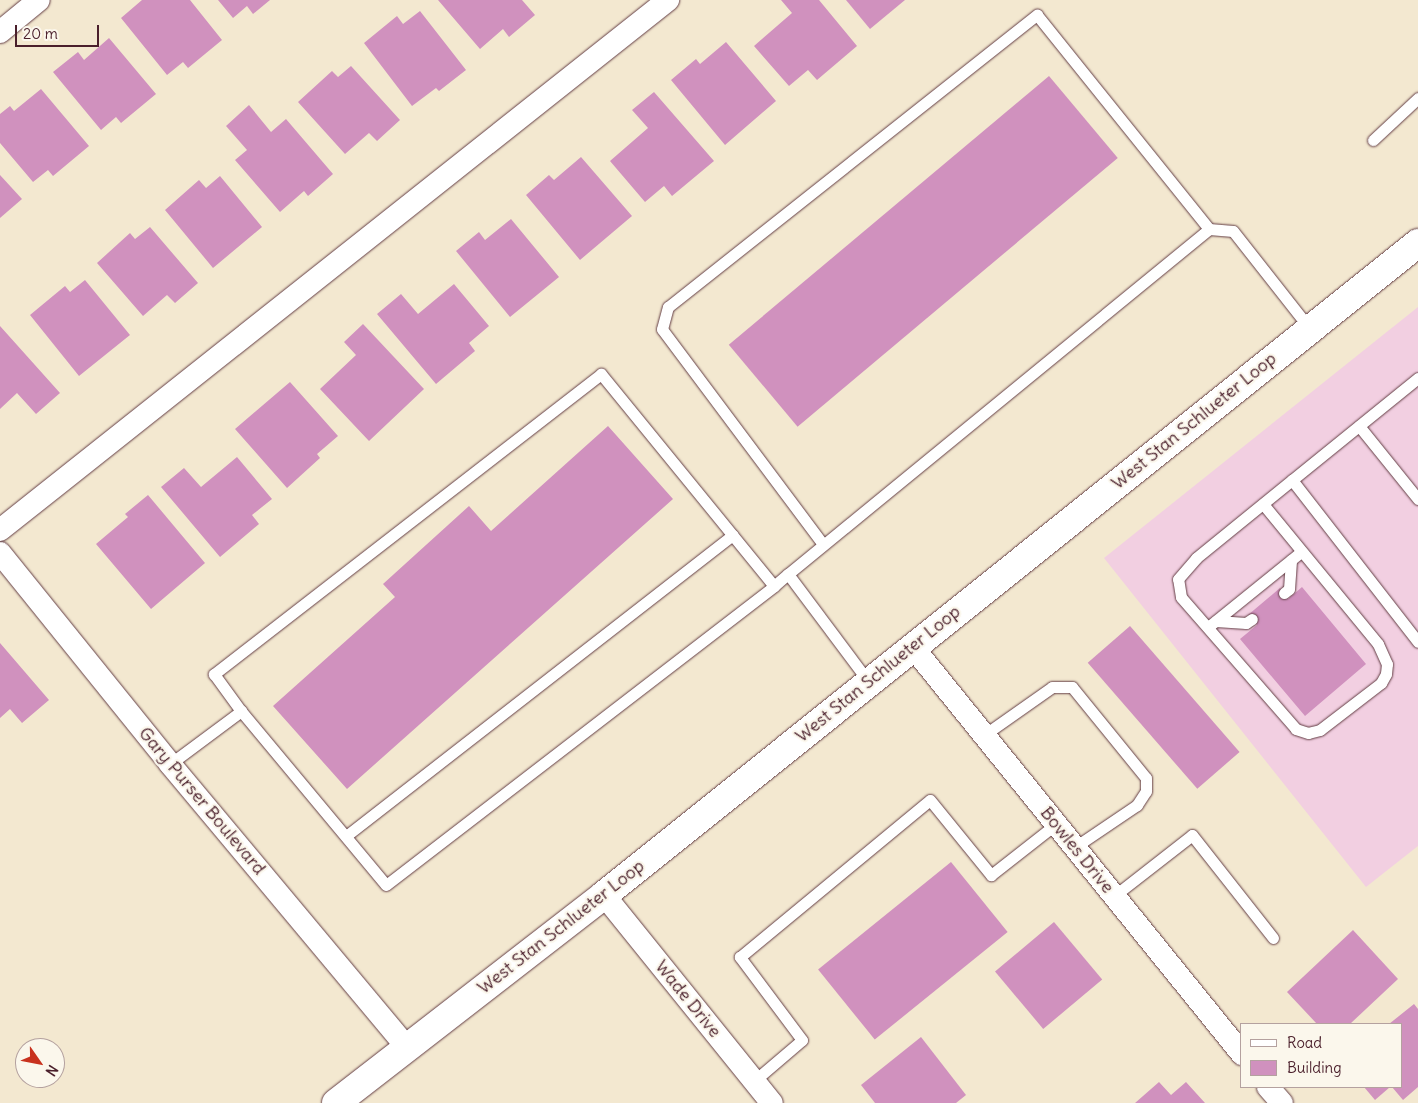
<!DOCTYPE html>
<html>
<head>
<meta charset="utf-8">
<style>
	body { margin:0 }
	#map { position:relative; width:1418px; height:1103px; overflow:hidden; background:#f3e8d0; font-family:Delius,sans-serif }
	div>[style] { position:absolute }
	[style*='--x'] { left:calc(var(--x)*1px); top:calc(var(--y)*1px); width:calc(var(--w)*1px); rotate:calc(var(--a)*1deg) }
	.built>* { inset:0; background:#f2cfe1 }
	.building>* { inset:0; background:#d091be; transform-origin:0 0 }
	.roads { filter:drop-shadow(0 0 1px #633d44) drop-shadow(0 0 1px #633d44) }
	.lane>* { height:11px; margin:-5.5px; padding:0 5.5px; transform-origin:5.5px; border-radius:5.5px; background:#fff }
	.street>* { height:22px; margin:-11px; padding:0 11px; transform-origin:11px; border-radius:11px; background:#fff }
	.secondary>* { height:28px; margin:-14px; padding:0 14px; transform-origin:14px; border-radius:14px; background:#fff }
	span { translate:-50% -50%; white-space:nowrap; text-align:center; line-height:1.15; -webkit-text-stroke:4.5px #fbf7ec; paint-order:stroke }
	.street-label { font-size:18px; color:#4a1f2b }
	.legend { position:absolute; left:1240px; top:1023px; width:162px; height:65px; box-sizing:border-box; background:#fbf7ec; border:1px solid #b4a19f; margin:0; padding:6px 9px; list-style:none; font-size:15px; color:#4a1f2b }
	.legend li { display:flex; align-items:center; gap:10px; height:25px }
	.legend b { width:25px; border:1px solid #b4a19f }
	.north { position:absolute; left:15px; top:1038px; width:50px; height:50px; box-sizing:border-box; background:#fbf7ec; border:1px solid #b4a19f; border-radius:50%; rotate:123deg; font-size:14px; font-weight:700; line-height:20px; text-align:center; color:#4a1f2b }
	.north::after { content:''; display:block; margin:auto; width:18px; height:22px; background:#c8321e; clip-path:polygon(50% 0,100% 100%,50% 72%,0 100%) }
	.scale { position:absolute; left:15px; top:25px; width:84px; height:22px; box-sizing:border-box; border:2px solid #4a1f2b; border-top:0; padding-left:6px; font-size:15px; line-height:18px; white-space:nowrap; color:#4a1f2b; -webkit-text-stroke:4px #fbf7ec; paint-order:stroke }
</style>
</head>
<body>
<div id="map">
	<div class="built">
		<i style="clip-path:polygon(1418px 307px,1418px 846px,1366px 887px,1104px 558px)"></i>
	</div>
	<div class="building">
		<i style="clip-path:polygon(142px 0,190px 0,222px 40px,188px 68px,183px 62px,167px 75px,121px 18px)"></i>
		<i style="clip-path:polygon(218px 0,270px 0,253px 14px,247px 6px,233px 18px)"></i>
		<i style="clip-path:polygon(438px 0,522px 0,535px 15px,509px 37px,503px 29px,480px 49px)"></i>
		<i style="clip-path:polygon(781px 0,819px 0,857px 46px,817px 80px,808px 70px,789px 86px,754px 46px,792px 13px)"></i>
		<i style="clip-path:polygon(846px 0,905px 0,870px 29px)"></i>
		<i style="clip-path:polygon(420px 11px,466px 70px,439px 91px,436px 88px,412px 106px,364px 43px,397px 16px,403px 24px)"></i>
		<i style="clip-path:polygon(109px 38px,156px 94px,121px 123px,116px 117px,101px 130px,53px 72px,78px 52px,84px 60px)"></i>
		<i style="clip-path:polygon(726px 42px,776px 101px,725px 145px,671px 80px,696px 59px,700px 64px)"></i>
		<i style="clip-path:polygon(351px 66px,400px 120px,377px 141px,369px 133px,345px 154px,298px 102px,332px 71px,338px 77px)"></i>
		<i style="left:1049px;top:76px;width:107px;height:418px;rotate:50deg"></i>
		<i style="clip-path:polygon(41px 89px,89px 146px,53px 176px,48px 170px,33px 182px,0 143px,0 114px,10px 106px,14px 111px)"></i>
		<i style="clip-path:polygon(654px 92px,714px 161px,672px 196px,664px 186px,645px 202px,610px 161px,648px 128px,632px 110px)"></i>
		<i style="clip-path:polygon(249px 105px,271px 132px,286px 119px,333px 174px,308px 196px,304px 191px,280px 212px,235px 160px,247px 150px,226px 126px)"></i>
		<i style="clip-path:polygon(581px 157px,632px 216px,580px 260px,526px 195px,549px 175px,554px 180px)"></i>
		<i style="clip-path:polygon(0 175px,22px 199px,0 218px)"></i>
		<i style="clip-path:polygon(220px 176px,262px 227px,213px 268px,165px 210px,199px 180px,206px 188px)"></i>
		<i style="clip-path:polygon(511px 219px,559px 277px,510px 317px,456px 251px,479px 232px,485px 240px)"></i>
		<i style="clip-path:polygon(150px 227px,198px 283px,175px 303px,167px 295px,143px 316px,97px 263px,130px 233px,135px 239px)"></i>
		<i style="clip-path:polygon(85px 280px,130px 335px,79px 376px,30px 315px,65px 286px,70px 292px)"></i>
		<i style="clip-path:polygon(454px 284px,489px 326px,469px 343px,475px 351px,436px 384px,377px 314px,401px 294px,418px 314px)"></i>
		<i style="clip-path:polygon(363px 324px,424px 389px,369px 441px,320px 389px,356px 355px,344px 342px)"></i>
		<i style="clip-path:polygon(0 326px,60px 393px,36px 414px,17px 393px,0 409px)"></i>
		<i style="clip-path:polygon(290px 382px,338px 436px,317px 454px,320px 458px,287px 488px,235px 429px)"></i>
		<i style="clip-path:polygon(608px 426px,673px 499px,347px 789px,273px 706px,395px 597px,383px 584px,469px 506px,491px 531px)"></i>
		<i style="clip-path:polygon(237px 457px,272px 499px,252px 515px,259px 524px,220px 557px,161px 487px,184px 468px,201px 487px)"></i>
		<i style="clip-path:polygon(148px 495px,205px 563px,151px 609px,96px 544px,128px 517px,125px 514px)"></i>
		<i style="clip-path:polygon(1302px 587px,1366px 664px,1305px 716px,1240px 639px,1257px 625px,1248px 615px,1280px 588px,1288px 599px)"></i>
		<i style="left:1130px;top:626px;width:167px;height:56px;rotate:49deg"></i>
		<i style="clip-path:polygon(0 643px,49px 700px,22px 723px,10px 709px,0 718px)"></i>
		<i style="left:951px;top:862px;width:90px;height:171px;rotate:51deg"></i>
		<i style="left:1054px;top:922px;width:75px;height:77px;rotate:50deg"></i>
		<i style="clip-path:polygon(1353px 930px,1398px 979px,1350px 1024px,1317px 1024px,1287px 992px)"></i>
		<i style="clip-path:polygon(1414px 1004px,1418px 1009px,1418px 1087px,1403px 1100px,1392px 1087px,1402px 1087px,1402px 1024px,1389px 1024px)"></i>
		<i style="clip-path:polygon(921px 1037px,966px 1095px,956px 1103px,875px 1103px,861px 1085px)"></i>
		<i style="clip-path:polygon(1159px 1082px,1171px 1095px,1186px 1082px,1205px 1103px,1135px 1103px)"></i>
		<i style="clip-path:polygon(1364px 1087px,1390px 1087px,1375px 1100px)"></i>
	</div>
	<div class="roads">
		<div class="lane">
			<i style="--x:1373;--y:140;--w:62;--a:-43"></i>
			<i style="--x:1359;--y:426;--w:94;--a:51.1"></i>
			<i style="--x:1292;--y:480;--w:205;--a:52.1"></i>
			<i style="--x:1263;--y:504;--w:181;--a:50.6"></i>
			<i style="--x:1378;--y:644;--w:22;--a:66"></i>
			<i style="--x:1387;--y:664;--w:10;--a:96"></i>
			<i style="--x:1386;--y:674;--w:10;--a:119"></i>
			<i style="--x:1381;--y:683;--w:77;--a:142.4"></i>
			<i style="--x:1320;--y:730;--w:12;--a:166"></i>
			<i style="--x:1308;--y:733;--w:13;--a:-162"></i>
			<i style="--x:1296;--y:729;--w:175;--a:-131.1"></i>
			<i style="--x:1181;--y:597;--w:18;--a:-99"></i>
			<i style="--x:1178;--y:579;--w:28;--a:-49"></i>
			<i style="--x:1196;--y:558;--w:124;--a:-39.1"></i>
			<i style="--x:1292;--y:480;--w:162;--a:-39"></i>
			<i style="--x:822;--y:543;--w:267;--a:-126.8"></i>
			<i style="--x:662;--y:329;--w:23;--a:-75"></i>
			<i style="--x:668;--y:307;--w:471;--a:-38.4"></i>
			<i style="--x:1037;--y:15;--w:275;--a:51.2"></i>
			<i style="--x:788;--y:574;--w:544;--a:-39.33"></i>
			<i style="--x:1209;--y:229;--w:24;--a:5"></i>
			<i style="--x:1233;--y:231;--w:125;--a:51.8"></i>
			<i style="--x:774;--y:586;--w:274;--a:-129.2"></i>
			<i style="--x:601;--y:374;--w:490;--a:142.2"></i>
			<i style="--x:214;--y:674;--w:46;--a:53.9"></i>
			<i style="--x:241;--y:711;--w:226;--a:50.2"></i>
			<i style="--x:386;--y:885;--w:490;--a:-37.6"></i>
			<i style="--x:774;--y:586;--w:18;--a:-41"></i>
			<i style="--x:788;--y:574;--w:134;--a:53.2"></i>
			<i style="--x:1284;--y:593;--w:6;--a:-39"></i>
			<i style="--x:1289;--y:589;--w:29;--a:-86"></i>
			<i style="--x:1216;--y:621;--w:30;--a:4"></i>
			<i style="--x:1246;--y:623;--w:7;--a:-34"></i>
			<i style="--x:1208;--y:627;--w:119;--a:-38.9"></i>
			<i style="--x:984;--y:735;--w:83;--a:-35.2"></i>
			<i style="--x:1052;--y:687;--w:20;--a:0"></i>
			<i style="--x:1072;--y:687;--w:117;--a:50.9"></i>
			<i style="--x:1146;--y:778;--w:13;--a:90"></i>
			<i style="--x:1146;--y:791;--w:17;--a:123"></i>
			<i style="--x:1137;--y:805;--w:75;--a:145.9"></i>
			<i style="--x:170;--y:764;--w:89;--a:-36.7"></i>
			<i style="--x:346;--y:836;--w:490;--a:-37.9"></i>
			<i style="--x:1114;--y:896;--w:99;--a:-38"></i>
			<i style="--x:1192;--y:835;--w:131;--a:51.8"></i>
			<i style="--x:754;--y:1081;--w:63;--a:-40.5"></i>
			<i style="--x:802;--y:1040;--w:104;--a:-126.8"></i>
			<i style="--x:740;--y:957;--w:246;--a:-39.6"></i>
			<i style="--x:930;--y:800;--w:97;--a:50.9"></i>
			<i style="--x:991;--y:875;--w:83;--a:-38.1"></i>
		</div>
		<div class="street">
			<i style="--x:0;--y:32;--w:50;--a:-39.4"></i>
			<i style="--x:0;--y:530;--w:853;--a:-38.43"></i>
			<i style="--x:0;--y:553;--w:271;--a:51.1"></i>
			<i style="--x:170;--y:764;--w:369;--a:50.1"></i>
			<i style="--x:912;--y:646;--w:525;--a:51.03"></i>
			<i style="--x:604;--y:895;--w:267;--a:51.1"></i>
			<i style="--x:1268;--y:1087;--w:21;--a:49"></i>
		</div>
		<div class="secondary">
			<i style="--x:336;--y:1103;--w:339;--a:-37.8"></i>
			<i style="--x:604;--y:895;--w:1043;--a:-38.69"></i>
		</div>
	</div>
	<div class="street-label">
		<span style="left:1194px;top:421px;rotate:-39deg">West Stan Schlueter Loop</span>
		<span style="left:878px;top:674px;rotate:-39deg">West Stan Schlueter Loop</span>
		<span style="left:202px;top:801px;rotate:50deg">Gary Purser Boulevard</span>
		<span style="left:1077px;top:850px;rotate:51deg">Bowles Drive</span>
		<span style="left:561px;top:927px;rotate:-38deg">West Stan Schlueter Loop</span>
		<span style="left:688px;top:999px;rotate:51deg">Wade Drive</span>
	</div>
	<ul class="legend">
	<li><b style="height:6px;background:#fff"></b>Road</li>
	<li><b style="height:14px;background:#d091be"></b>Building</li>
	</ul>
	<div class="north">N</div>
	<div class="scale">20 m</div>
</div>
</body>
</html>
